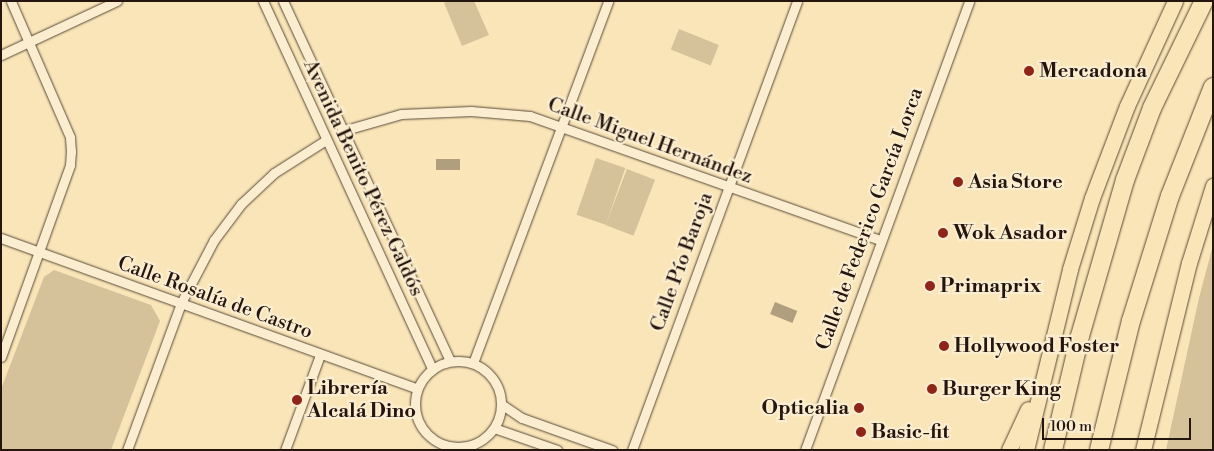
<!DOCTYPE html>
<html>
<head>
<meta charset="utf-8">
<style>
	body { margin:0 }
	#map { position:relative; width:1214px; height:451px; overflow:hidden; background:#f9e5b7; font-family:"Libre Bodoni",serif }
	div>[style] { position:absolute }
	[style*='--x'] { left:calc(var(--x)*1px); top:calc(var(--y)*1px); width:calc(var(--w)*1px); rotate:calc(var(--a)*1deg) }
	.green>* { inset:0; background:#d5c29a; transform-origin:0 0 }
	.water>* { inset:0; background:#b19e7e; transform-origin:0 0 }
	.roads { filter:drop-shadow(0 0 1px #594939) drop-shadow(0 0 1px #594939) }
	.minor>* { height:9px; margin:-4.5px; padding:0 4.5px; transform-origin:4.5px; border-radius:4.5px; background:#fbeed0 }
	.minor>.ring { margin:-4.5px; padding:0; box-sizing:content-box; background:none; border:9px solid #fbeed0; border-radius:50% }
	.trunk>* { height:15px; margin:-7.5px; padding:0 7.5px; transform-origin:7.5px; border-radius:7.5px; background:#f9e5b7 }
	.motorway>* { height:18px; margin:-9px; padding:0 9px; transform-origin:9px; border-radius:9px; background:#f9e5b7 }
	.dots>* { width:14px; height:14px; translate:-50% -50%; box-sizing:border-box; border:2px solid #fbeed0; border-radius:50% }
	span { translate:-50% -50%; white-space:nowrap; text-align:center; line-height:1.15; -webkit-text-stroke:4.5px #fbeed0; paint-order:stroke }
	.poi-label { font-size:20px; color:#24150f; font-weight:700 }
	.left { translate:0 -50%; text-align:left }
	.right { translate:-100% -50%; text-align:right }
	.street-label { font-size:20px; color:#24150f }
	.frame { position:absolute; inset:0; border:2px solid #24150f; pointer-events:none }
	.scale { position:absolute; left:1042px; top:418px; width:149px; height:22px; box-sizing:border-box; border:2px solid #24150f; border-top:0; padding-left:6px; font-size:15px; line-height:18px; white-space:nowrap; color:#24150f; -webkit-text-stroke:4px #fbeed0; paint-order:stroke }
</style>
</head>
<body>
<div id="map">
	<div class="green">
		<i style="clip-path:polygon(448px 1px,474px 1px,489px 35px,462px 46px,444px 3px)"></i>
		<i style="left:679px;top:29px;width:43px;height:22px;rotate:22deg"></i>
		<i style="left:596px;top:158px;width:31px;height:60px;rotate:19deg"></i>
		<i style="left:627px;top:169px;width:30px;height:60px;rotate:21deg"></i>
		<i style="clip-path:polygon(1213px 245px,1213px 450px,1166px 450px,1199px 298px)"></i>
		<i style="clip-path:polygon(54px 270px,151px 305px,160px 321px,111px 450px,1px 450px,1px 389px,44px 277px)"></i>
	</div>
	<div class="water">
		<i style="left:460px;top:159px;width:11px;height:24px;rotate:90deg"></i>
		<i style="left:775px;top:302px;width:24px;height:13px;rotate:22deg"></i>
	</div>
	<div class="roads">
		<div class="minor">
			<i style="--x:263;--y:1;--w:405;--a:65.3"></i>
			<i style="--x:283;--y:1;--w:397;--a:65.1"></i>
			<i style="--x:1;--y:55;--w:128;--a:-25"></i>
			<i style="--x:342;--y:131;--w:61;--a:-16.1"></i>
			<i style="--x:401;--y:114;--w:70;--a:-2.5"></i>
			<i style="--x:471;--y:111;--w:59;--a:4.8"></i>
			<i style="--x:530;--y:116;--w:372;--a:19.5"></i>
			<i style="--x:1;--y:238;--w:443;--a:19.9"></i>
			<i style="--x:1;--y:357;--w:204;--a:-70.2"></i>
			<i style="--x:70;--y:165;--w:13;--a:-86"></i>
			<i style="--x:71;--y:152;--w:15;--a:-94"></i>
			<i style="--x:70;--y:137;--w:148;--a:-113.5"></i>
			<i class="ring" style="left:415px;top:361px;width:77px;height:77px"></i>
			<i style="--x:473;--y:363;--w:386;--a:-69.5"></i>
			<i style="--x:501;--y:404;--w:25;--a:34"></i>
			<i style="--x:522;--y:418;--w:96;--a:19.6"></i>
			<i style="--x:494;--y:428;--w:67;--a:19.2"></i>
			<i style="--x:127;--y:450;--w:157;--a:-69.8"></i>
			<i style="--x:181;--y:303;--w:71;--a:-62.4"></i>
			<i style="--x:214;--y:240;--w:45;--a:-53.1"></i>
			<i style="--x:241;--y:204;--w:45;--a:-43.2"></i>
			<i style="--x:274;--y:173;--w:62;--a:-32.4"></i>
			<i style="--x:285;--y:450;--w:101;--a:-69.8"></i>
			<i style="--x:632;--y:450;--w:478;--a:-69.8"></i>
			<i style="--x:805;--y:450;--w:478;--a:-69.9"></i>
		</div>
		<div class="trunk">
			<i style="--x:1009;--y:450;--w:45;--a:-65.1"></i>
			<i style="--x:1026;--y:450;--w:186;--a:-76.3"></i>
			<i style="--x:1070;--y:269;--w:74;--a:-72.8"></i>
			<i style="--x:1092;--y:198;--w:98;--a:-69.2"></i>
			<i style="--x:1127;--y:106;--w:115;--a:-65.4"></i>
			<i style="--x:1143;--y:450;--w:193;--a:-76.2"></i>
			<i style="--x:1189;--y:263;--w:81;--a:-72.7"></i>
		</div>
		<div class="motorway">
			<i style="--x:1053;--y:450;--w:117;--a:-76.7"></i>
			<i style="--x:1080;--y:336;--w:162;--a:-73.9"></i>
			<i style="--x:1125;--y:180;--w:77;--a:-69.4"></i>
			<i style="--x:1152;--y:108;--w:119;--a:-64.1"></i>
			<i style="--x:1099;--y:450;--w:133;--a:-76.1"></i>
			<i style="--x:1131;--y:321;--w:131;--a:-72.7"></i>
			<i style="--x:1170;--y:196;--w:117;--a:-68.5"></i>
		</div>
	</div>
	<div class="dots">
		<i style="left:1029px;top:71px;background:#8f2418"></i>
		<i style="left:958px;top:182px;background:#8f2418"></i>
		<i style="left:943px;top:233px;background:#8f2418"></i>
		<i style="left:930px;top:286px;background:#8f2418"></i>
		<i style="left:944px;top:346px;background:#8f2418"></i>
		<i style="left:932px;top:389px;background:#8f2418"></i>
		<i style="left:297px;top:400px;background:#8f2418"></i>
		<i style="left:859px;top:408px;background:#8f2418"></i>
		<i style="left:861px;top:432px;background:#8f2418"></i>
	</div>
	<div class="poi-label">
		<span class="left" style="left:1039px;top:71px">Mercadona</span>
		<span class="left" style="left:968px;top:182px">Asia Store</span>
		<span class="left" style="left:953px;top:233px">Wok Asador</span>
		<span class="left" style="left:940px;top:286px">Primaprix</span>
		<span class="left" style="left:954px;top:346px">Hollywood Foster</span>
		<span class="left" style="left:307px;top:400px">Librería<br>Alcalá Dino</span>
		<span class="left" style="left:942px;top:389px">Burger King</span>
		<span class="right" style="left:849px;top:408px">Opticalia</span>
		<span class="left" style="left:871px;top:432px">Basic-fit</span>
	</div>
	<div class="street-label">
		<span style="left:650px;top:141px;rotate:20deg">Calle Miguel Hernández</span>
		<span style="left:363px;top:178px;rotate:65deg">Avenida Benito Pérez Galdós</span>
		<span style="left:870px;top:219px;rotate:-70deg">Calle de Federico García Lorca</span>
		<span style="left:682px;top:262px;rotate:-70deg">Calle Pío Baroja</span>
		<span style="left:215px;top:298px;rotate:20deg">Calle Rosalía de Castro</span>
	</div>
	<div class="frame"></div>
	<div class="scale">100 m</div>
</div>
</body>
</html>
